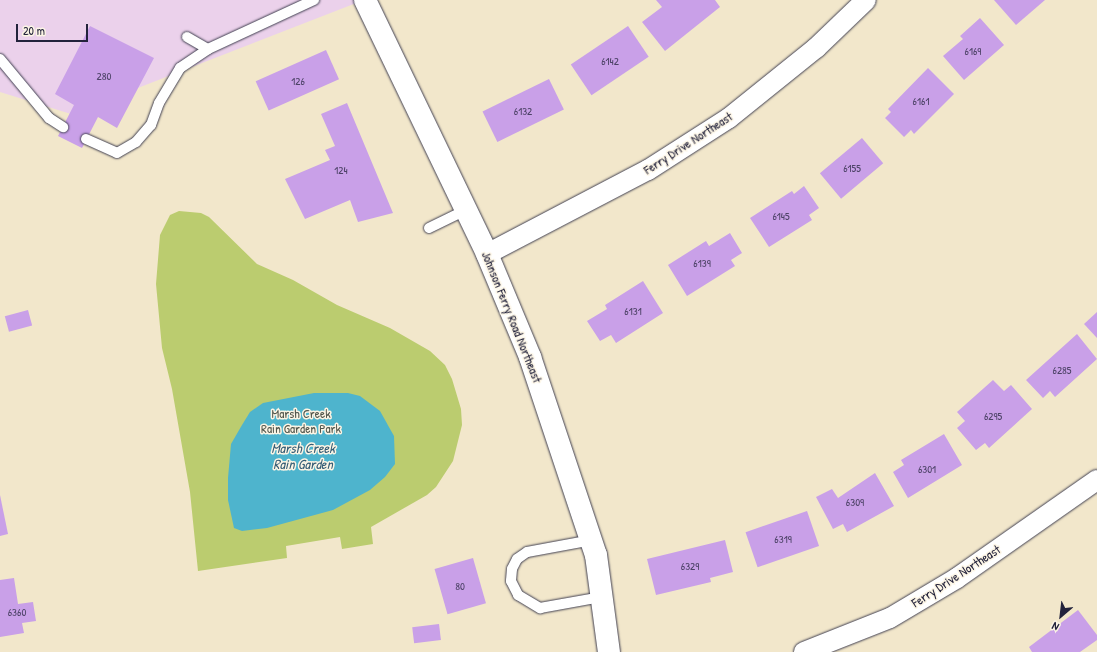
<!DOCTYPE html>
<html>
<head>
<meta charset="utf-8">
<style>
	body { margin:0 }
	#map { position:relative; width:1097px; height:652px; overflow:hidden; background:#f2e7cb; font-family:"Patrick Hand",sans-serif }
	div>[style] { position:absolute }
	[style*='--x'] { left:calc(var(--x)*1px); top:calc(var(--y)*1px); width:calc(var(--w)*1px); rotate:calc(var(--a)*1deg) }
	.built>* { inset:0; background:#ebd1eb }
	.green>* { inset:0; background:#bbcc6f }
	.water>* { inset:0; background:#4eb4cd }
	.building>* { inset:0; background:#c9a0e8; transform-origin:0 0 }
	.roads { filter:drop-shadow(0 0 1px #414051) drop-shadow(0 0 1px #414051) }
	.service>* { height:10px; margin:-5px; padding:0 5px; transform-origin:5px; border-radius:5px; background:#fff }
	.minor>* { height:20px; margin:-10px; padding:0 10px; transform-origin:10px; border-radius:10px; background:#fff }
	.tertiary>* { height:22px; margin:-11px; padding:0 11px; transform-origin:11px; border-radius:11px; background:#fff }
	span { translate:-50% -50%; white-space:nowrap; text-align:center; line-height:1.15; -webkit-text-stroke:3px #fcf5e5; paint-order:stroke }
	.number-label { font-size:11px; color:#4c4266 }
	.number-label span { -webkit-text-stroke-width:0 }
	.street-label { font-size:13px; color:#22223b }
	.park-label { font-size:13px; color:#50554b }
	.water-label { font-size:14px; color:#345c75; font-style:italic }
	.north { position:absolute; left:1041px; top:596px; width:40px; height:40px; -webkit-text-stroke:3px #fcf5e5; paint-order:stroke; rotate:208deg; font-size:11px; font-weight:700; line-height:16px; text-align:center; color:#22223b }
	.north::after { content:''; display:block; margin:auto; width:14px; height:18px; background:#22223b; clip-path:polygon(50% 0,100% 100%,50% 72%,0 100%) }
	.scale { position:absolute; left:16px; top:24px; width:72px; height:18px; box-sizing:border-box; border:2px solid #22223b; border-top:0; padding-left:5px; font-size:12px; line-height:14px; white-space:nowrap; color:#22223b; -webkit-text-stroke:3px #fcf5e5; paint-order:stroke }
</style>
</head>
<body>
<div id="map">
	<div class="built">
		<i style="clip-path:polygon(0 0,364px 0,71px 114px,0 92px)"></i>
	</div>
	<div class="green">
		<i style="clip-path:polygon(179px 211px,201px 213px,209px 217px,257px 264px,293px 280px,337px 305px,390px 328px,430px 351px,445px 365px,452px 379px,461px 409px,462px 425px,453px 461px,436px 487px,427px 495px,371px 527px,373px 544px,342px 549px,340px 537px,286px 546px,287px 558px,198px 571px,190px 492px,172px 389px,162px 348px,156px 284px,160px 235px,170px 215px)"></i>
	</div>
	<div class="water">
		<i style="clip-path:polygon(314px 393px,348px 393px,360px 396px,380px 411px,394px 436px,395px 464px,385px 477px,370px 490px,333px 510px,267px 528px,242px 531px,234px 528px,228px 500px,228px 478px,231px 444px,242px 425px,250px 412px,263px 403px)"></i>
	</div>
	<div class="building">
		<i style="clip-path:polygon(656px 0,715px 0,720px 7px,665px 51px,642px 22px,662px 7px)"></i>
		<i style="clip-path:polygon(994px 0,1045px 0,1016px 25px)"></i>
		<i style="clip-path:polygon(980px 18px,1004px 45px,964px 80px,943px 56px,963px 39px,960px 36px)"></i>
		<i style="clip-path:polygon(90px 26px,154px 58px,117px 128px,98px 117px,82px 148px,58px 136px,74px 105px,55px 94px)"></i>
		<i style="left:628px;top:26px;width:37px;height:69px;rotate:56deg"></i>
		<i style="left:326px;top:50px;width:32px;height:77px;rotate:66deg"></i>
		<i style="clip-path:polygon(928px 68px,954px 94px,914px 134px,911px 130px,904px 137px,885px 118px,891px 112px,888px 109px)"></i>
		<i style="left:549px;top:79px;width:34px;height:74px;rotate:64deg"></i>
		<i style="clip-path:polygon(347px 103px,393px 213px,358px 222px,350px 200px,305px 219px,285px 179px,330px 160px,325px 150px,335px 146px,321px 114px)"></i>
		<i style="left:862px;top:138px;width:33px;height:55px;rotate:50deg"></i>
		<i style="clip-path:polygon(804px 186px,819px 208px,809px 215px,812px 220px,769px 247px,750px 218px,792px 191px,794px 194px)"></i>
		<i style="clip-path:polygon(730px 233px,742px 253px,731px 260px,735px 266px,687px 296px,668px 265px,706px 241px,709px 246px)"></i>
		<i style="clip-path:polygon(643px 281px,663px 313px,616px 343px,611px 335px,600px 341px,587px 321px,607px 309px,605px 305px)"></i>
		<i style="left:28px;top:310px;width:16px;height:24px;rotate:75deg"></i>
		<i style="clip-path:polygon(1097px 312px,1097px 338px,1084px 324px)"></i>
		<i style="clip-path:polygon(1077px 334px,1097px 359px,1055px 397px,1050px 391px,1043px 398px,1026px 380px)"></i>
		<i style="clip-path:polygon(993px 380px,1004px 391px,1011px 385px,1032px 409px,989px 448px,985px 443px,976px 450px,957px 428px,965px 421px,957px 412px)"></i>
		<i style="clip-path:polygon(944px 434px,962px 465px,908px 498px,893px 472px,904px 465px,901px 460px)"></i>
		<i style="clip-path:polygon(875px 473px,894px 506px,847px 532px,843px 524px,833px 529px,816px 497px,832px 489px,838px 498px)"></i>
		<i style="clip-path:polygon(0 495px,8px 534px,0 536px)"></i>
		<i style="left:807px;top:511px;width:37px;height:65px;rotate:71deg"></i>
		<i style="clip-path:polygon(725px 540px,733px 572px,710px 578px,711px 582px,656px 595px,647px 559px)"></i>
		<i style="left:473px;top:558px;width:47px;height:40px;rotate:74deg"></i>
		<i style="clip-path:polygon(14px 578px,18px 604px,33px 602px,36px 621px,22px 623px,24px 633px,0 637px,0 580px)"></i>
		<i style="clip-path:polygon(1078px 610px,1097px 635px,1097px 640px,1080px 652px,1032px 652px,1029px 647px)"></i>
		<i style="left:439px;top:624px;width:16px;height:27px;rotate:83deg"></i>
	</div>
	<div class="roads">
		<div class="service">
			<i style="--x:187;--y:37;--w:24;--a:30"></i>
			<i style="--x:0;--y:59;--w:77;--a:50.3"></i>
			<i style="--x:49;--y:118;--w:17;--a:33"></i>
			<i style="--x:86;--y:139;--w:34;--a:24"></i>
			<i style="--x:117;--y:153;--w:22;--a:-30"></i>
			<i style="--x:136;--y:142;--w:23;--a:-49"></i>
			<i style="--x:151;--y:125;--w:23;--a:-70"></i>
			<i style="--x:159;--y:103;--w:41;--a:-59"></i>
			<i style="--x:180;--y:68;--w:34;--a:-34"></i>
			<i style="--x:208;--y:49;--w:117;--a:-24.8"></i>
			<i style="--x:429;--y:228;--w:41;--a:-25.9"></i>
			<i style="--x:592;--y:540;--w:66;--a:169.5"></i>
			<i style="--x:527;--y:552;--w:12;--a:145"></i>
			<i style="--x:517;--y:559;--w:11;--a:117"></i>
			<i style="--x:512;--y:569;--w:12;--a:95"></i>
			<i style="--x:511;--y:581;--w:16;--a:63"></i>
			<i style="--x:518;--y:595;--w:26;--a:31"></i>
			<i style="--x:540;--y:608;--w:63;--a:-10.1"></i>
		</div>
		<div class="minor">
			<i style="--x:487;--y:254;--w:182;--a:-27.6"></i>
			<i style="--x:648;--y:170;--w:96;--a:-32.7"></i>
			<i style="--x:729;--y:118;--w:112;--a:-38.8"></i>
			<i style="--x:816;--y:48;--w:69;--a:-43.8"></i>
			<i style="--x:804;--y:652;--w:92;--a:-21.6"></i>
			<i style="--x:890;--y:618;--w:78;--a:-30.8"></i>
			<i style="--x:957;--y:578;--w:171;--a:-35"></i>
		</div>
		<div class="tertiary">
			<i style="--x:365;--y:0;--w:282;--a:64.3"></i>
			<i style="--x:487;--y:254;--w:112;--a:67.3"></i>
			<i style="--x:530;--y:357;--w:209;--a:71.6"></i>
			<i style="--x:596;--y:555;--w:98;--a:82.4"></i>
		</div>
	</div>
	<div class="number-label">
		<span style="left:973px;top:51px">6169</span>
		<span style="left:610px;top:61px">6142</span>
		<span style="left:104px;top:76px">280</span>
		<span style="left:298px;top:81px">126</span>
		<span style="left:921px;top:101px">6161</span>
		<span style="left:523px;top:111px">6132</span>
		<span style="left:852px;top:168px">6155</span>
		<span style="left:341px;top:170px">124</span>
		<span style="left:781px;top:216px">6145</span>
		<span style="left:702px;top:263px">6139</span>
		<span style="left:633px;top:311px">6131</span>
		<span style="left:1062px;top:370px">6285</span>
		<span style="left:993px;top:416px">6295</span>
		<span style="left:927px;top:469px">6301</span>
		<span style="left:855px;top:502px">6309</span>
		<span style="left:783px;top:539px">6319</span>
		<span style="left:690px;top:566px">6329</span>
		<span style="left:460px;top:586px">80</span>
		<span style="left:17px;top:612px">6360</span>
	</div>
	<div class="street-label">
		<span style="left:688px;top:143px;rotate:-33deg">Ferry Drive Northeast</span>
		<span style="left:512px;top:317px;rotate:68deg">Johnson Ferry Road Northeast</span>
		<span style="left:956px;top:576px;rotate:-33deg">Ferry Drive Northeast</span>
	</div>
	<div class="park-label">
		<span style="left:301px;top:421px">Marsh Creek<br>Rain Garden Park</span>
	</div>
	<div class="water-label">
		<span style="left:303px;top:456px">Marsh Creek<br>Rain Garden</span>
	</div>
	<div class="north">N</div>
	<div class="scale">20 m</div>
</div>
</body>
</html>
